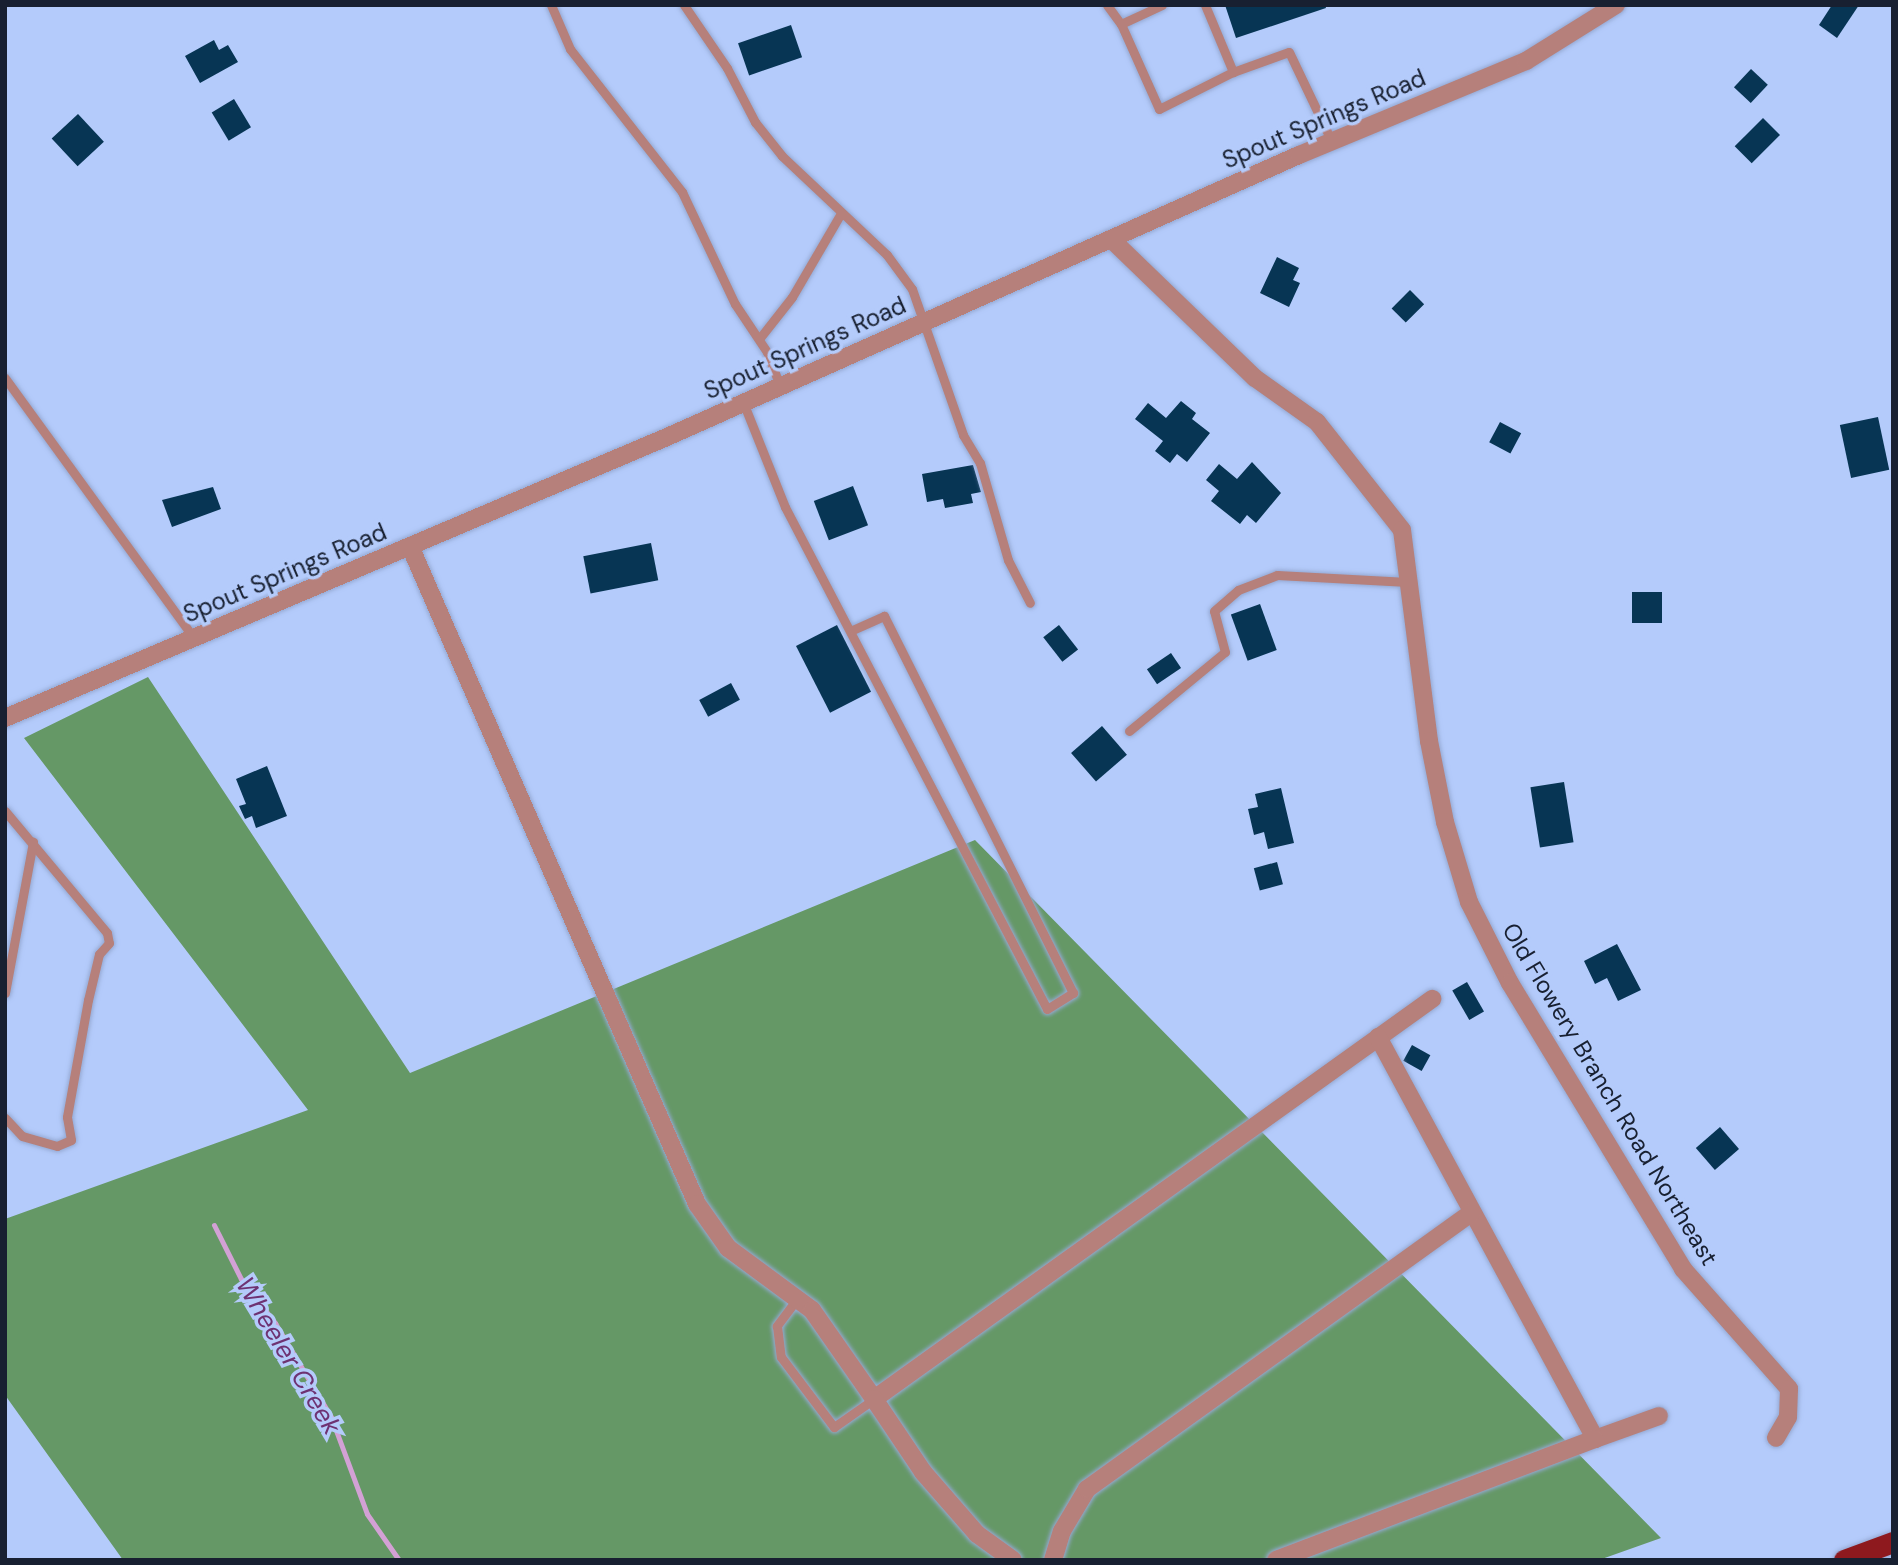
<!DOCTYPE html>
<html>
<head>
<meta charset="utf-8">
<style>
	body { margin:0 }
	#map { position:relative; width:1898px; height:1565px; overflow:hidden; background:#b4cbfb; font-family:"DM Sans",sans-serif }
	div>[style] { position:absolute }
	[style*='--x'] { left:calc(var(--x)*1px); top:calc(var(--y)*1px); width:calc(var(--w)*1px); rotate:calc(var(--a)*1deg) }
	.forest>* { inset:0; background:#659866 }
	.stream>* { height:5px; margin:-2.5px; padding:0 2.5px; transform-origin:2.5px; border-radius:2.5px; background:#d3a1d5 }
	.building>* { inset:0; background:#073554; transform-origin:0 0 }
	.roads { filter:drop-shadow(0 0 2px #95a9d3) drop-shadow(0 0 2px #95a9d3) }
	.service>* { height:9px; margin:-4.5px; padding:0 4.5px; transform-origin:4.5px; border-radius:4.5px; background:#b6807b }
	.minor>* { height:18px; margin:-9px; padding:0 9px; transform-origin:9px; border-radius:9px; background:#b6807b }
	.tertiary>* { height:18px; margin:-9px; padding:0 9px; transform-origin:9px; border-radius:9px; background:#b6807b }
	.motorway>* { height:21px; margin:-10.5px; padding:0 10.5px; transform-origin:10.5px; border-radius:10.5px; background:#8e191e }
	span { translate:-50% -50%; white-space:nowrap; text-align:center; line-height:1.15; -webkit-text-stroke:7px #b4cbfb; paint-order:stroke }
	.street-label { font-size:24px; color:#182031 }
	.water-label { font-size:26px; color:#6e3272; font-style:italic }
	.frame { position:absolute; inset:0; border:7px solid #182031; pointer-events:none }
</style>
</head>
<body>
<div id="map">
	<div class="forest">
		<i style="clip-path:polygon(148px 677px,410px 1073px,975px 840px,1661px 1538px,1599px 1560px,123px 1560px,5px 1395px,5px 1219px,308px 1110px,24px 738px)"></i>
	</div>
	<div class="stream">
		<i style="--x:214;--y:1225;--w:60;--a:63.4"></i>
		<i style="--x:241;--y:1279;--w:56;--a:52.3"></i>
		<i style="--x:275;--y:1323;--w:109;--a:59.2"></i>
		<i style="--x:331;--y:1417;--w:103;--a:69.6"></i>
		<i style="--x:367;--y:1514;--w:56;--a:55.2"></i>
	</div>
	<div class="building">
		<i style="clip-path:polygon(1225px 5px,1325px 5px,1326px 8px,1236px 38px)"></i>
		<i style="clip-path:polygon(1832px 5px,1859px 5px,1837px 38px,1819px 25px)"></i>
		<i style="left:791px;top:25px;width:34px;height:56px;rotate:71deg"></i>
		<i style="clip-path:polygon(214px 40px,219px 50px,228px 45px,238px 62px,200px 83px,185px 56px)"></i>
		<i style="left:1751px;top:69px;width:23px;height:25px;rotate:43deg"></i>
		<i style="left:234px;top:99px;width:33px;height:26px;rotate:59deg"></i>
		<i style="left:78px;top:114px;width:38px;height:36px;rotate:47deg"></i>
		<i style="left:1763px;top:118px;width:24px;height:40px;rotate:45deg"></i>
		<i style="clip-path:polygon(1277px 257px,1299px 268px,1293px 280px,1300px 283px,1289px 307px,1260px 293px)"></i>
		<i style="left:1410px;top:290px;width:20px;height:26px;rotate:45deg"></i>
		<i style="clip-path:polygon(1181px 401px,1196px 413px,1192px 419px,1210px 433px,1187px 462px,1177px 454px,1170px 463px,1155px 451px,1163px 441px,1135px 419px,1148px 403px,1166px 418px)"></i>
		<i style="left:1878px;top:417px;width:54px;height:39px;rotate:78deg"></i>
		<i style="left:1500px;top:422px;width:24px;height:23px;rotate:28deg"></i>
		<i style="clip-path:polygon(1252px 462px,1281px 493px,1256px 523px,1247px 515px,1240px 524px,1211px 501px,1219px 491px,1206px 480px,1219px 464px,1237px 479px)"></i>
		<i style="clip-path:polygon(973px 465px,981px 492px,971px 494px,973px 503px,945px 508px,943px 499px,927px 502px,922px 474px)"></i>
		<i style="left:853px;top:486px;width:42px;height:42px;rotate:69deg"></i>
		<i style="clip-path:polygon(213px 487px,221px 509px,172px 527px,162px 500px)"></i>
		<i style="left:651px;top:543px;width:38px;height:69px;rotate:79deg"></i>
		<i style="left:1632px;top:592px;width:30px;height:31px"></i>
		<i style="left:1260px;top:604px;width:49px;height:31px;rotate:70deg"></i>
		<i style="left:837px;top:625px;width:75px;height:46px;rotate:63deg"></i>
		<i style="left:1059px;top:625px;width:31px;height:20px;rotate:52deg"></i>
		<i style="left:1171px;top:653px;width:18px;height:29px;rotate:56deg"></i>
		<i style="left:731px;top:683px;width:19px;height:36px;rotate:62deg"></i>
		<i style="left:1102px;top:726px;width:38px;height:41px;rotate:49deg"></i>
		<i style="clip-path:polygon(267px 766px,287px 816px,256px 828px,252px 816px,245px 819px,239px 806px,246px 804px,236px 779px)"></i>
		<i style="left:1564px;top:782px;width:61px;height:34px;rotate:81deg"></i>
		<i style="clip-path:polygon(1281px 788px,1294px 843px,1268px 849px,1264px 832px,1254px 835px,1248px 809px,1258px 807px,1255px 794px)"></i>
		<i style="left:1277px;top:862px;width:23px;height:24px;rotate:75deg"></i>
		<i style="clip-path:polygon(1617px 944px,1641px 990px,1618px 1001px,1607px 978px,1595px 984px,1584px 961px)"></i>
		<i style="left:1467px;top:982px;width:34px;height:17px;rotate:60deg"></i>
		<i style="left:1412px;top:1045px;width:21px;height:18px;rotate:29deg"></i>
		<i style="left:1720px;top:1127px;width:29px;height:32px;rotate:49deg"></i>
	</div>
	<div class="roads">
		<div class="service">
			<i style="--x:551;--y:5;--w:48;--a:66.6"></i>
			<i style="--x:570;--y:49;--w:182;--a:51.9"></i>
			<i style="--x:682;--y:192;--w:124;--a:64.7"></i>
			<i style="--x:735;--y:304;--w:58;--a:56.3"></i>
			<i style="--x:767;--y:352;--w:36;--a:69"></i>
			<i style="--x:684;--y:5;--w:76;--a:55.7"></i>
			<i style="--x:727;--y:68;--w:61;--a:62.6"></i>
			<i style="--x:755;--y:122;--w:43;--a:51.5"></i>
			<i style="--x:782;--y:156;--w:144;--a:43.3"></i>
			<i style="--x:887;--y:255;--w:42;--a:53.7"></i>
			<i style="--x:912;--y:289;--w:155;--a:70.7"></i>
			<i style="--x:963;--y:435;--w:33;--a:59"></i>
			<i style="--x:980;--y:463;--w:101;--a:73.9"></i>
			<i style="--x:1008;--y:560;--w:48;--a:62.9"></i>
			<i style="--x:1107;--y:5;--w:24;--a:54"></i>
			<i style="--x:1162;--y:5;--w:45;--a:155.1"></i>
			<i style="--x:1121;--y:24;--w:93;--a:65.9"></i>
			<i style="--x:1159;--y:109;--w:83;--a:-26.6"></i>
			<i style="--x:1233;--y:72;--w:59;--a:-19.7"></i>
			<i style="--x:1289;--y:52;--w:100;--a:64.5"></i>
			<i style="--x:1205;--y:5;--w:73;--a:67.3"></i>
			<i style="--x:759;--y:339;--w:53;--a:-51.8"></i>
			<i style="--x:792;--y:297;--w:97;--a:-59.7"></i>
			<i style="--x:5;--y:378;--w:321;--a:54"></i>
			<i style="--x:743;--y:402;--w:113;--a:68.2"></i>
			<i style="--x:785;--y:507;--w:566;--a:62.44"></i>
			<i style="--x:1047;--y:1009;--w:31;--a:-32"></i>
			<i style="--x:1073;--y:993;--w:422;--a:-116.6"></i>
			<i style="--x:884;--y:616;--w:34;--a:156"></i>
			<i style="--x:1129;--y:731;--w:124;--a:-39.5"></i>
			<i style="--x:1225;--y:652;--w:42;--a:-105"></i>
			<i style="--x:1214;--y:611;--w:32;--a:-41"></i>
			<i style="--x:1238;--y:590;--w:42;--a:-21"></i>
			<i style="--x:1277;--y:575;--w:131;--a:3.1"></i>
			<i style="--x:5;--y:811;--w:159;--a:50.1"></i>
			<i style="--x:107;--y:933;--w:10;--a:79"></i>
			<i style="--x:109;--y:943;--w:15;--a:132"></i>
			<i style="--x:99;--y:954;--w:47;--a:103.4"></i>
			<i style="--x:88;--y:1000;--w:119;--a:100.2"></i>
			<i style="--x:67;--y:1117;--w:23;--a:80"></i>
			<i style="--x:71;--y:1140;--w:15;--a:157"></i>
			<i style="--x:57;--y:1146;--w:36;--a:-164"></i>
			<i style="--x:22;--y:1136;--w:25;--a:-133"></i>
			<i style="--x:5;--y:993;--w:154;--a:-79.5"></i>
			<i style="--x:797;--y:1299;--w:34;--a:127"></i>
			<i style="--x:777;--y:1326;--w:31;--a:83"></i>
			<i style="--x:781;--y:1357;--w:88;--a:52.9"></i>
			<i style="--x:834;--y:1427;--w:49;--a:-35"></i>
		</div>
		<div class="minor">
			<i style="--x:1111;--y:239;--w:200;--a:44"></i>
			<i style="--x:1255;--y:378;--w:76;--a:35.4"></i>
			<i style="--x:1317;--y:422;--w:137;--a:51.8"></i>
			<i style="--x:1402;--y:530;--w:213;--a:82.7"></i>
			<i style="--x:1429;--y:741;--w:83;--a:78.8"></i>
			<i style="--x:1445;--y:822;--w:84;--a:73.3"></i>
			<i style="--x:1469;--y:902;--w:91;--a:63.2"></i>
			<i style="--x:1510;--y:983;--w:334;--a:58.8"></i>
			<i style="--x:1683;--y:1269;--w:160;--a:48.5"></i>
			<i style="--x:1789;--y:1389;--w:28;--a:92"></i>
			<i style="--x:1788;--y:1417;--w:24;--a:120"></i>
			<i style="--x:410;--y:546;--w:718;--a:66.43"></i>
			<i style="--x:697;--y:1204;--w:54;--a:54.8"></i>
			<i style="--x:728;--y:1248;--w:104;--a:36.4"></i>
			<i style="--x:812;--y:1310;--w:108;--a:55.1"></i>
			<i style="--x:874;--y:1399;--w:687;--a:-35.63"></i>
			<i style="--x:1378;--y:1037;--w:457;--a:61.6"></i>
			<i style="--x:1595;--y:1439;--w:68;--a:-19.8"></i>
			<i style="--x:874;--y:1399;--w:88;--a:56.1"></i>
			<i style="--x:923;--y:1472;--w:82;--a:48.9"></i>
			<i style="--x:977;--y:1534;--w:44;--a:35.8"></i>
			<i style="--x:1053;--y:1560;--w:30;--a:-73"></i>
			<i style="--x:1062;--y:1531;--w:49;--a:-59.2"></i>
			<i style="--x:1087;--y:1489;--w:474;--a:-35.7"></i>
			<i style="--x:1276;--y:1560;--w:341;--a:-20.8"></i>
		</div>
		<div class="tertiary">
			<i style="--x:5;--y:718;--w:719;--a:-23"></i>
			<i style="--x:667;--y:437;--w:692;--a:-24.05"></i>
			<i style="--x:1299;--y:155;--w:246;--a:-22.5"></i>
			<i style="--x:1526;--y:61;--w:106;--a:-31.9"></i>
		</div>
		<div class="motorway">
			<i style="--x:1844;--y:1560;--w:52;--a:-20.2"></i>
		</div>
	</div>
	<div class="street-label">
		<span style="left:1324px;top:119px;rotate:-23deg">Spout Springs Road</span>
		<span style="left:805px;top:348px;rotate:-24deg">Spout Springs Road</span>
		<span style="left:285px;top:573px;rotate:-23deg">Spout Springs Road</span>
		<span style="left:1610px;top:1094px;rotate:59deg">Old Flowery Branch Road Northeast</span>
	</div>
	<div class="water-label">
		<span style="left:288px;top:1356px;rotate:59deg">Wheeler Creek</span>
	</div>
	<div class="frame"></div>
</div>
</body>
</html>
